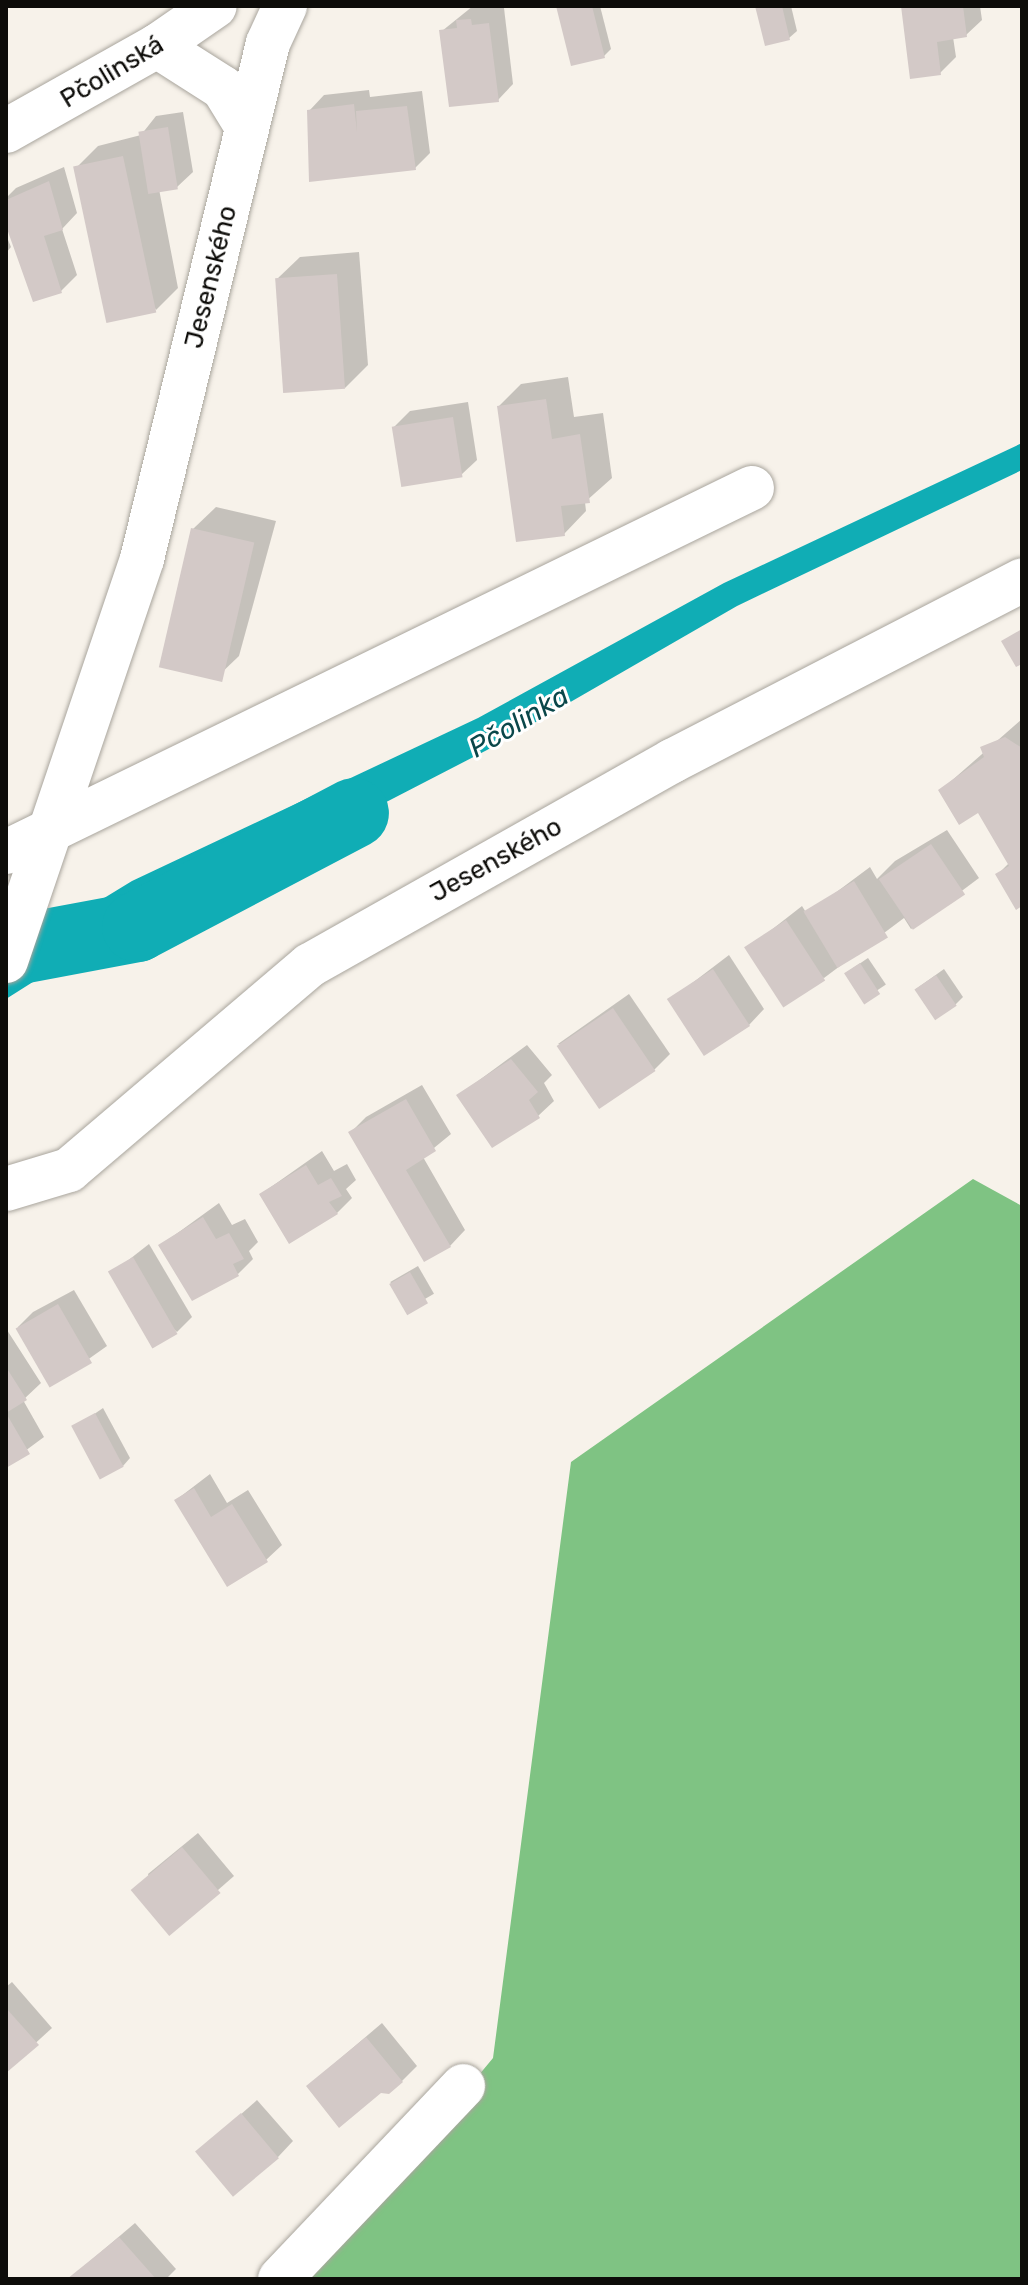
<!DOCTYPE html>
<html>
<head>
<meta charset="utf-8">
<style>
	body { margin:0 }
	#map { position:relative; width:1028px; height:2285px; overflow:hidden; background:#f7f2ea; font-family:Rubik,sans-serif }
	div>[style] { position:absolute }
	[style*='--x'] { left:calc(var(--x)*1px); top:calc(var(--y)*1px); width:calc(var(--w)*1px); rotate:calc(var(--a)*1deg) }
	.forest>* { inset:0; background:#7fc383 }
	.water>* { inset:0; background:#10adb5 }
	.shadow>* { inset:0; background:#0003; transform-origin:0 0 }
	.river>* { height:70px; margin:-35px; padding:0 35px; transform-origin:35px; border-radius:35px; background:#10adb5 }
	.building>* { inset:0; background:#d3c9c7; transform-origin:0 0 }
	.roads { filter:drop-shadow(0 0 2px #a9a59d) drop-shadow(0 0 2px #a9a59d) }
	.minor>* { height:44px; margin:-22px; padding:0 22px; transform-origin:22px; border-radius:22px; background:#fff }
	.major>* { height:44px; margin:-22px; padding:0 22px; transform-origin:22px; border-radius:22px; background:#fff }
	span { translate:-50% -50%; white-space:nowrap; text-align:center; line-height:1.15; -webkit-text-stroke:6px #fff; paint-order:stroke }
	.street-label { font-size:26px; color:#0d0c09 }
	.water-label { font-size:28px; color:#0a474a; font-style:italic }
	.frame { position:absolute; inset:0; border:8px solid #0d0c09; pointer-events:none }
</style>
</head>
<body>
<div id="map">
	<div class="forest">
		<i style="clip-path:polygon(973px 1179px,1022px 1206px,1022px 2279px,310px 2279px,493px 2058px,571px 1462px)"></i>
	</div>
	<div class="water">
		<i style="clip-path:polygon(1022px 443px,1022px 470px,737px 606px,487px 750px,334px 829px,145px 911px,6px 999px,6px 958px,132px 881px,478px 718px,724px 583px)"></i>
	</div>
	<div class="shadow">
		<i style="clip-path:polygon(473px 6px,504px 8px,513px 84px,498px 100px,442px 31px)"></i>
		<i style="clip-path:polygon(558px 6px,600px 6px,611px 49px,604px 56px)"></i>
		<i style="clip-path:polygon(757px 6px,791px 6px,797px 31px,789px 38px)"></i>
		<i style="clip-path:polygon(903px 6px,980px 6px,982px 20px,966px 35px,953px 37px,956px 57px,940px 73px)"></i>
		<i style="clip-path:polygon(369px 90px,370px 97px,422px 91px,430px 153px,415px 168px,309px 111px,324px 95px)"></i>
		<i style="clip-path:polygon(183px 112px,193px 172px,177px 187px,159px 189px,178px 288px,156px 310px,75px 169px,98px 146px,141px 135px,156px 116px)"></i>
		<i style="clip-path:polygon(64px 167px,77px 213px,62px 229px,77px 275px,61px 291px,35px 299px,6px 220px,6px 198px,16px 188px)"></i>
		<i style="clip-path:polygon(6px 235px,11px 247px,6px 253px)"></i>
		<i style="clip-path:polygon(359px 252px,368px 365px,345px 388px,277px 279px,300px 257px)"></i>
		<i style="clip-path:polygon(568px 377px,574px 417px,603px 413px,612px 478px,585px 502px,586px 511px,564px 534px,499px 406px,521px 384px)"></i>
		<i style="clip-path:polygon(468px 402px,477px 460px,461px 475px,394px 427px,410px 411px)"></i>
		<i style="clip-path:polygon(216px 507px,276px 521px,239px 656px,216px 678px,193px 529px)"></i>
		<i style="clip-path:polygon(1022px 719px,1022px 904px,998px 874px,1009px 863px,979px 810px,941px 790px)"></i>
		<i style="clip-path:polygon(947px 830px,979px 878px,911px 929px,904px 918px,824px 978px,747px 949px,802px 906px,807px 914px,870px 867px,877px 879px,895px 861px)"></i>
		<i style="clip-path:polygon(729px 955px,764px 1009px,749px 1025px,670px 1000px)"></i>
		<i style="left:868px;top:958px;width:32px;height:26px;rotate:56deg"></i>
		<i style="clip-path:polygon(944px 969px,963px 997px,955px 1005px,916px 989px)"></i>
		<i style="clip-path:polygon(629px 994px,670px 1054px,654px 1070px,558px 1044px)"></i>
		<i style="clip-path:polygon(527px 1045px,552px 1075px,544px 1083px,554px 1101px,538px 1116px,459px 1095px)"></i>
		<i style="clip-path:polygon(422px 1085px,451px 1134px,423px 1157px,465px 1230px,450px 1246px,351px 1132px,366px 1117px)"></i>
		<i style="clip-path:polygon(322px 1151px,334px 1171px,347px 1164px,356px 1180px,346px 1189px,352px 1198px,337px 1213px,261px 1194px)"></i>
		<i style="clip-path:polygon(219px 1203px,232px 1225px,245px 1219px,258px 1242px,249px 1251px,253px 1259px,238px 1274px,161px 1245px)"></i>
		<i style="clip-path:polygon(149px 1244px,192px 1317px,177px 1332px,112px 1273px)"></i>
		<i style="left:418px;top:1266px;width:32px;height:32px;rotate:60deg"></i>
		<i style="clip-path:polygon(74px 1290px,107px 1346px,52px 1385px,18px 1327px,33px 1312px)"></i>
		<i style="clip-path:polygon(7px 1330px,41px 1383px,23px 1400px,44px 1437px,6px 1465px)"></i>
		<i style="clip-path:polygon(103px 1408px,130px 1458px,123px 1466px,74px 1428px)"></i>
		<i style="clip-path:polygon(210px 1474px,227px 1503px,248px 1490px,282px 1545px,266px 1560px,176px 1500px)"></i>
		<i style="clip-path:polygon(198px 1833px,234px 1876px,169px 1933px,148px 1874px)"></i>
		<i style="clip-path:polygon(12px 1982px,52px 2028px,6px 2070px,6px 1987px)"></i>
		<i style="clip-path:polygon(382px 2023px,417px 2066px,402px 2081px,389px 2092px,308px 2086px)"></i>
		<i style="clip-path:polygon(257px 2100px,293px 2141px,278px 2157px,198px 2152px)"></i>
		<i style="clip-path:polygon(135px 2223px,176px 2269px,166px 2279px,69px 2279px)"></i>
	</div>
	<div class="river">
		<i style="--x:20;--y:949;--w:119;--a:-10.6"></i>
		<i style="--x:137;--y:927;--w:245;--a:-27.7"></i>
	</div>
	<div class="building">
		<i style="clip-path:polygon(556px 6px,592px 6px,605px 58px,571px 66px)"></i>
		<i style="clip-path:polygon(755px 6px,782px 6px,790px 40px,765px 46px)"></i>
		<i style="clip-path:polygon(901px 6px,963px 6px,967px 37px,937px 42px,941px 75px,910px 79px)"></i>
		<i style="clip-path:polygon(471px 19px,472px 25px,489px 23px,499px 102px,449px 107px,439px 30px,457px 28px,456px 20px)"></i>
		<i style="clip-path:polygon(354px 104px,357px 132px,356px 111px,407px 106px,416px 170px,309px 182px,307px 110px)"></i>
		<i style="left:168px;top:127px;width:63px;height:30px;rotate:81deg"></i>
		<i style="left:123px;top:156px;width:160px;height:51px;rotate:78deg"></i>
		<i style="clip-path:polygon(49px 181px,63px 230px,44px 236px,62px 293px,33px 302px,6px 226px,6px 200px)"></i>
		<i style="left:337px;top:274px;width:115px;height:62px;rotate:86deg"></i>
		<i style="clip-path:polygon(546px 399px,552px 439px,580px 434px,590px 503px,561px 506px,565px 536px,516px 542px,497px 406px)"></i>
		<i style="left:453px;top:417px;width:61px;height:62px;rotate:81deg"></i>
		<i style="left:191px;top:528px;width:65px;height:143px;rotate:13deg"></i>
		<i style="clip-path:polygon(1022px 629px,1022px 664px,1016px 667px,1001px 641px)"></i>
		<i style="clip-path:polygon(1005px 737px,1022px 748px,1022px 906px,1016px 910px,995px 874px,1009px 866px,978px 813px,959px 825px,938px 790px,984px 757px,980px 747px)"></i>
		<i style="left:931px;top:844px;width:61px;height:63px;rotate:56deg"></i>
		<i style="left:854px;top:881px;width:66px;height:59px;rotate:59deg"></i>
		<i style="left:786px;top:920px;width:72px;height:50px;rotate:57deg"></i>
		<i style="left:860px;top:963px;width:37px;height:19px;rotate:57deg"></i>
		<i style="left:713px;top:969px;width:68px;height:55px;rotate:57deg"></i>
		<i style="left:936px;top:975px;width:37px;height:26px;rotate:56deg"></i>
		<i style="left:613px;top:1008px;width:76px;height:68px;rotate:56deg"></i>
		<i style="clip-path:polygon(511px 1059px,538px 1092px,529px 1100px,540px 1118px,492px 1148px,456px 1095px)"></i>
		<i style="clip-path:polygon(406px 1099px,436px 1151px,406px 1170px,451px 1247px,424px 1262px,348px 1132px)"></i>
		<i style="clip-path:polygon(306px 1165px,318px 1185px,331px 1178px,342px 1196px,329px 1202px,338px 1214px,289px 1244px,259px 1194px)"></i>
		<i style="clip-path:polygon(203px 1217px,216px 1239px,229px 1233px,244px 1259px,233px 1264px,239px 1276px,192px 1301px,158px 1245px)"></i>
		<i style="left:133px;top:1257px;width:89px;height:29px;rotate:60deg"></i>
		<i style="left:410px;top:1272px;width:36px;height:24px;rotate:60deg"></i>
		<i style="left:58px;top:1304px;width:68px;height:49px;rotate:60deg"></i>
		<i style="clip-path:polygon(6px 1367px,27px 1400px,6px 1413px,30px 1454px,6px 1468px)"></i>
		<i style="left:95px;top:1413px;width:61px;height:27px;rotate:62deg"></i>
		<i style="clip-path:polygon(194px 1488px,211px 1517px,232px 1504px,268px 1562px,227px 1587px,174px 1500px)"></i>
		<i style="left:182px;top:1847px;width:60px;height:67px;rotate:50deg"></i>
		<i style="clip-path:polygon(6px 2008px,39px 2045px,6px 2073px)"></i>
		<i style="clip-path:polygon(366px 2037px,403px 2082px,389px 2094px,381px 2093px,339px 2128px,306px 2086px)"></i>
		<i style="left:241px;top:2113px;width:59px;height:60px;rotate:50deg"></i>
		<i style="clip-path:polygon(119px 2237px,156px 2279px,67px 2279px)"></i>
	</div>
	<div class="roads">
		<div class="minor">
			<i style="--x:157;--y:46;--w:78;--a:32.5"></i>
			<i style="--x:223;--y:88;--w:46;--a:58.4"></i>
			<i style="--x:6;--y:852;--w:830;--a:-26.01"></i>
			<i style="--x:6;--y:961;--w:424;--a:-71.3"></i>
			<i style="--x:142;--y:559;--w:531;--a:-76.28"></i>
			<i style="--x:268;--y:43;--w:41;--a:-65.3"></i>
			<i style="--x:6;--y:1189;--w:66;--a:-16.8"></i>
			<i style="--x:69;--y:1170;--w:316;--a:-40.4"></i>
			<i style="--x:310;--y:965;--w:416;--a:-29.4"></i>
			<i style="--x:672;--y:761;--w:394;--a:-27.3"></i>
			<i style="--x:280;--y:2279;--w:266;--a:-46.5"></i>
		</div>
		<div class="major">
			<i style="--x:6;--y:131;--w:173;--a:-29.4"></i>
			<i style="--x:157;--y:46;--w:70;--a:-34.6"></i>
		</div>
	</div>
	<div class="street-label">
		<span style="left:112px;top:72px;rotate:-31deg">Pčolinská</span>
		<span style="left:211px;top:277px;rotate:-76deg">Jesenského</span>
		<span style="left:496px;top:860px;rotate:-29deg">Jesenského</span>
	</div>
	<div class="water-label">
		<span style="left:519px;top:722px;rotate:-31deg">Pčolinka</span>
	</div>
	<div class="frame"></div>
</div>
</body>
</html>
